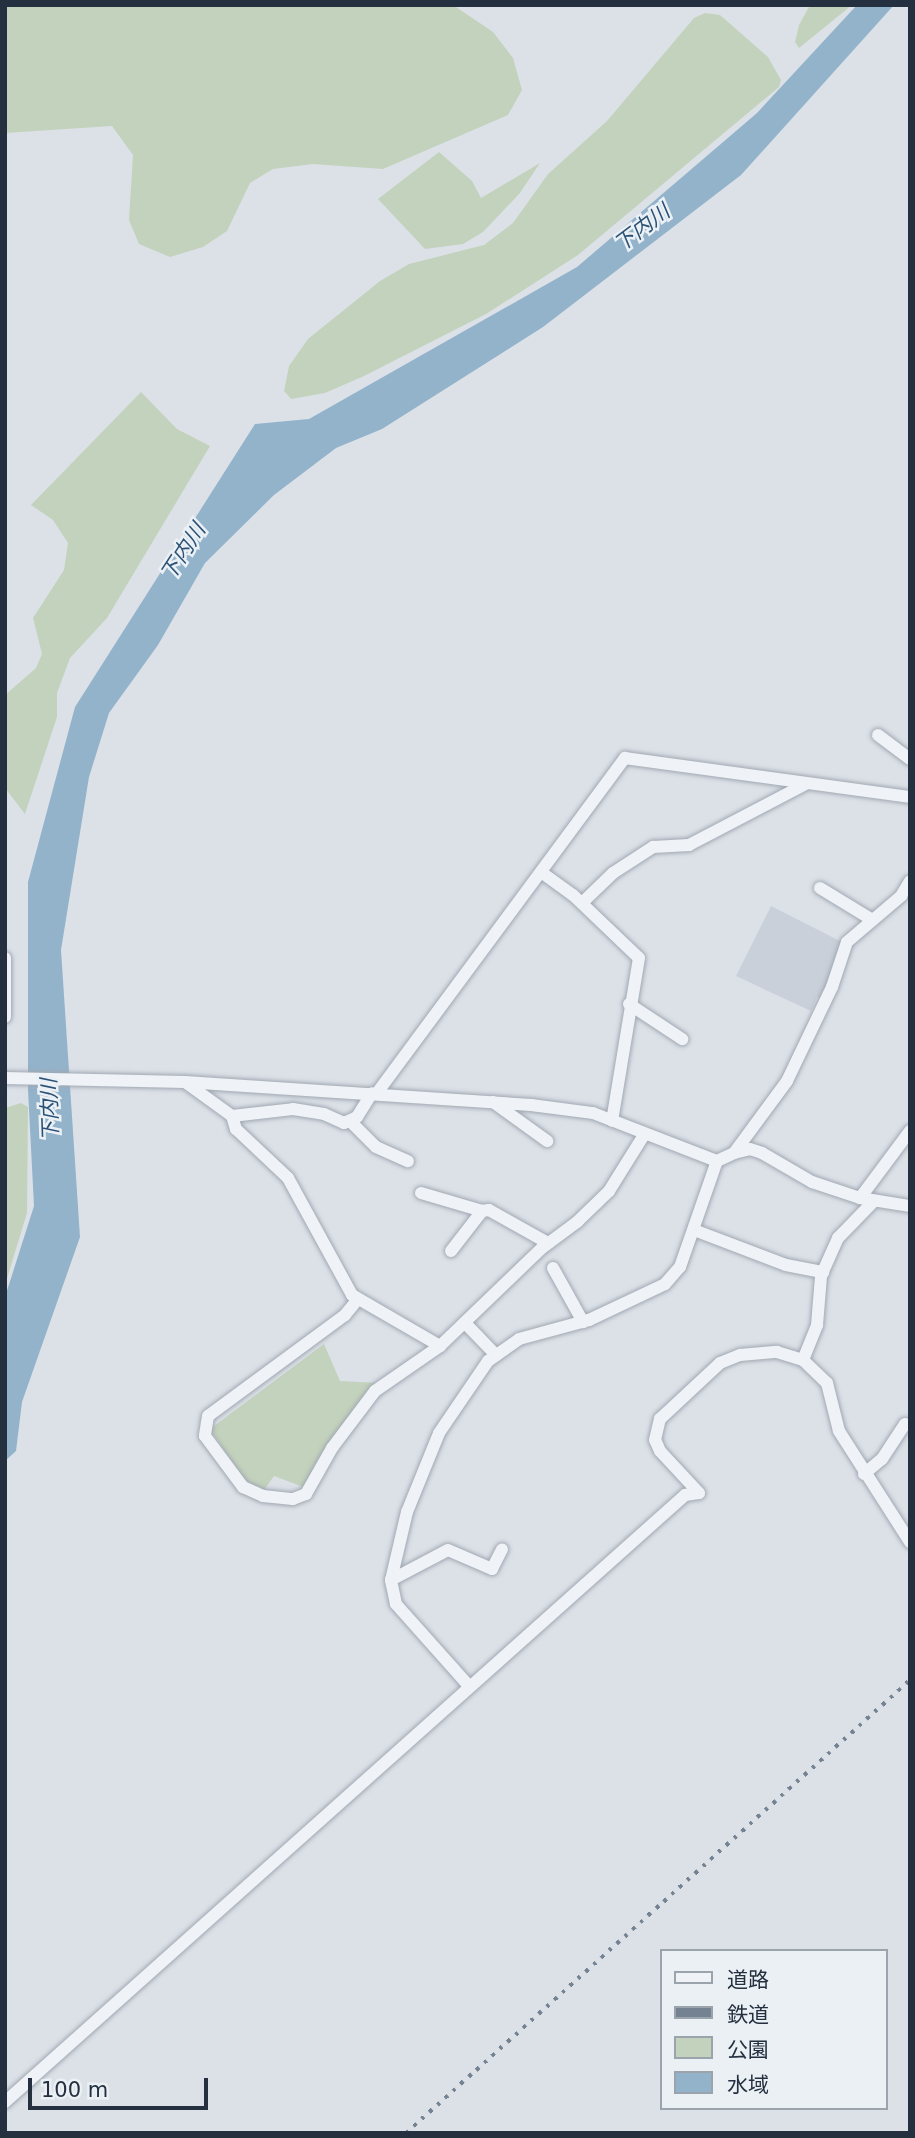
<!DOCTYPE html>
<html>
<head>
<meta charset="utf-8">
<style>
	body { margin:0 }
	#map { position:relative; width:915px; height:2138px; overflow:hidden; background:#dce1e8; font-family:"DejaVu Sans","Noto Sans JP",sans-serif }
	div>[style] { position:absolute }
	[style*='--x'] { left:calc(var(--x)*1px); top:calc(var(--y)*1px); width:calc(var(--w)*1px); rotate:calc(var(--a)*1deg) }
	.built>* { inset:0; background:#c9d0da }
	.green>* { inset:0; background:#c3d2bc }
	.water>* { inset:0; background:#93b3cb }
	.roads { filter:drop-shadow(0 0 2px #a1a8b2) drop-shadow(0 0 2px #a1a8b2) }
	.street>* { height:12px; margin:-6px; padding:0 6px; transform-origin:6px; border-radius:6px; background:#eff2f6 }
	.rail>* { height:3.5px; margin-top:-1.75px; transform-origin:0; background:repeating-linear-gradient(90deg,#748292 0 3.5px,transparent 0 10.5px) }
	span { translate:-50% -50%; white-space:nowrap; text-align:center; line-height:1.15; -webkit-text-stroke:5px #ebf0f5; paint-order:stroke }
	.water-label { font-size:21px; color:#2b5276; font-style:italic }
	.frame { position:absolute; inset:0; border:7px solid #24303f; pointer-events:none }
	.legend { position:absolute; left:660px; top:1949px; width:228px; height:161px; box-sizing:border-box; background:#ebf0f5; border:2px solid #9ba3ac; margin:0; padding:9px 12px; list-style:none; font-size:21px; color:#24303f }
	.legend li { display:flex; align-items:center; gap:14px; height:35px }
	.legend b { width:35px; border:2px solid #9ba3ac }
	.scale { position:absolute; left:28px; top:2078px; width:180px; height:32px; box-sizing:border-box; border:4px solid #24303f; border-top:0; padding-left:9px; font-size:21px; line-height:24px; white-space:nowrap; color:#24303f; -webkit-text-stroke:5px #ebf0f5; paint-order:stroke }
</style>
</head>
<body>
<div id="map">
	<div class="built">
		<i style="clip-path:polygon(771px 906px,842px 942px,822px 998px,817px 997px,811px 1011px,736px 976px)"></i>
	</div>
	<div class="green">
		<i style="clip-path:polygon(5px 5px,453px 5px,493px 32px,513px 58px,522px 90px,508px 115px,383px 169px,313px 164px,273px 169px,250px 183px,227px 231px,203px 247px,170px 257px,139px 244px,129px 220px,133px 155px,112px 126px,5px 133px)"></i>
		<i style="clip-path:polygon(810px 5px,852px 5px,799px 48px,795px 42px,799px 25px)"></i>
		<i style="clip-path:polygon(705px 13px,720px 15px,768px 57px,781px 80px,779px 87px,578px 255px,486px 314px,364px 376px,325px 393px,291px 399px,284px 391px,289px 366px,308px 339px,380px 281px,409px 264px,484px 245px,513px 223px,548px 174px,607px 121px,694px 18px)"></i>
		<i style="clip-path:polygon(439px 152px,472px 181px,481px 198px,540px 163px,520px 193px,483px 232px,463px 244px,425px 249px,378px 199px)"></i>
		<i style="clip-path:polygon(141px 392px,177px 429px,210px 446px,107px 618px,70px 658px,57px 693px,57px 717px,25px 814px,5px 788px,5px 695px,36px 668px,42px 654px,33px 618px,64px 570px,68px 543px,53px 520px,31px 505px)"></i>
		<i style="clip-path:polygon(21px 1103px,28px 1107px,27px 1213px,5px 1285px,5px 1108px)"></i>
		<i style="clip-path:polygon(324px 1344px,340px 1381px,380px 1383px,306px 1488px,274px 1476px,264px 1490px,245px 1481px,210px 1429px)"></i>
	</div>
	<div class="water">
		<i style="clip-path:polygon(857px 5px,894px 5px,741px 175px,543px 327px,382px 429px,336px 448px,274px 495px,205px 563px,158px 645px,109px 713px,89px 777px,61px 950px,80px 1237px,22px 1402px,16px 1451px,5px 1461px,5px 1297px,34px 1206px,28px 1090px,28px 882px,75px 707px,255px 424px,309px 419px,577px 267px,757px 113px)"></i>
	</div>
	<div class="roads">
		<div class="street">
			<i style="--x:878;--y:735;--w:40;--a:37"></i>
			<i style="--x:541;--y:872;--w:39;--a:36"></i>
			<i style="--x:573;--y:895;--w:91;--a:43.7"></i>
			<i style="--x:639;--y:958;--w:165;--a:99.4"></i>
			<i style="--x:820;--y:888;--w:60;--a:31.3"></i>
			<i style="--x:582;--y:903;--w:43;--a:-44.1"></i>
			<i style="--x:613;--y:873;--w:48;--a:-33"></i>
			<i style="--x:653;--y:847;--w:36;--a:-3"></i>
			<i style="--x:689;--y:845;--w:130;--a:-27.6"></i>
			<i style="--x:5;--y:958;--w:59;--a:90"></i>
			<i style="--x:629;--y:1004;--w:64;--a:33.4"></i>
			<i style="--x:5;--y:1078;--w:180;--a:1.3"></i>
			<i style="--x:185;--y:1082;--w:347;--a:3.8"></i>
			<i style="--x:531;--y:1105;--w:63;--a:7.4"></i>
			<i style="--x:593;--y:1113;--w:133;--a:21.2"></i>
			<i style="--x:185;--y:1082;--w:58;--a:35.9"></i>
			<i style="--x:232;--y:1116;--w:14;--a:73"></i>
			<i style="--x:236;--y:1129;--w:71;--a:43.3"></i>
			<i style="--x:288;--y:1178;--w:133;--a:61.3"></i>
			<i style="--x:352;--y:1295;--w:102;--a:30.1"></i>
			<i style="--x:377;--y:1093;--w:417;--a:-53.5"></i>
			<i style="--x:625;--y:758;--w:288;--a:7.8"></i>
			<i style="--x:493;--y:1102;--w:67;--a:35.8"></i>
			<i style="--x:232;--y:1116;--w:61;--a:-6.5"></i>
			<i style="--x:293;--y:1109;--w:31;--a:9"></i>
			<i style="--x:324;--y:1114;--w:22;--a:24"></i>
			<i style="--x:344;--y:1123;--w:14;--a:-25"></i>
			<i style="--x:357;--y:1117;--w:28;--a:-58"></i>
			<i style="--x:351;--y:1122;--w:35;--a:45"></i>
			<i style="--x:376;--y:1147;--w:35;--a:24"></i>
			<i style="--x:734;--y:1153;--w:89;--a:-53.6"></i>
			<i style="--x:787;--y:1081;--w:104;--a:-64.4"></i>
			<i style="--x:832;--y:987;--w:47;--a:-71.6"></i>
			<i style="--x:847;--y:942;--w:71;--a:-40.4"></i>
			<i style="--x:901;--y:896;--w:17;--a:-59"></i>
			<i style="--x:421;--y:1193;--w:64;--a:16.4"></i>
			<i style="--x:860;--y:1198;--w:84;--a:-53.3"></i>
			<i style="--x:694;--y:1230;--w:98;--a:20.8"></i>
			<i style="--x:786;--y:1265;--w:38;--a:11"></i>
			<i style="--x:451;--y:1251;--w:51;--a:-52.2"></i>
			<i style="--x:482;--y:1211;--w:7;--a:-8"></i>
			<i style="--x:489;--y:1210;--w:68;--a:29.2"></i>
			<i style="--x:553;--y:1268;--w:62;--a:60.9"></i>
			<i style="--x:358;--y:1299;--w:21;--a:129"></i>
			<i style="--x:345;--y:1315;--w:170;--a:143.6"></i>
			<i style="--x:208;--y:1416;--w:20;--a:99"></i>
			<i style="--x:205;--y:1436;--w:64;--a:53.3"></i>
			<i style="--x:243;--y:1487;--w:22;--a:24"></i>
			<i style="--x:263;--y:1496;--w:30;--a:6"></i>
			<i style="--x:293;--y:1499;--w:14;--a:-21"></i>
			<i style="--x:306;--y:1494;--w:53;--a:-60.5"></i>
			<i style="--x:332;--y:1448;--w:71;--a:-53"></i>
			<i style="--x:375;--y:1391;--w:79;--a:-34.7"></i>
			<i style="--x:440;--y:1346;--w:141;--a:-43.9"></i>
			<i style="--x:542;--y:1248;--w:44;--a:-36.6"></i>
			<i style="--x:577;--y:1222;--w:45;--a:-44.1"></i>
			<i style="--x:609;--y:1191;--w:66;--a:-58"></i>
			<i style="--x:465;--y:1323;--w:45;--a:45.9"></i>
			<i style="--x:803;--y:1360;--w:38;--a:-68"></i>
			<i style="--x:817;--y:1325;--w:49;--a:-85.3"></i>
			<i style="--x:821;--y:1276;--w:42;--a:-65.9"></i>
			<i style="--x:838;--y:1238;--w:52;--a:-45.8"></i>
			<i style="--x:864;--y:1474;--w:23;--a:-40"></i>
			<i style="--x:882;--y:1459;--w:42;--a:-56.7"></i>
			<i style="--x:699;--y:1493;--w:57;--a:-132.9"></i>
			<i style="--x:660;--y:1451;--w:12;--a:-114"></i>
			<i style="--x:655;--y:1440;--w:22;--a:-77"></i>
			<i style="--x:660;--y:1419;--w:82;--a:-43"></i>
			<i style="--x:720;--y:1363;--w:22;--a:-22"></i>
			<i style="--x:740;--y:1355;--w:37;--a:-5"></i>
			<i style="--x:777;--y:1352;--w:27;--a:17"></i>
			<i style="--x:803;--y:1360;--w:33;--a:44"></i>
			<i style="--x:827;--y:1383;--w:49;--a:76"></i>
			<i style="--x:839;--y:1431;--w:132;--a:57.4"></i>
			<i style="--x:391;--y:1580;--w:64;--a:-27.8"></i>
			<i style="--x:448;--y:1550;--w:48;--a:23.4"></i>
			<i style="--x:492;--y:1569;--w:22;--a:-63"></i>
			<i style="--x:469;--y:1686;--w:110;--a:-131.7"></i>
			<i style="--x:396;--y:1604;--w:25;--a:-102"></i>
			<i style="--x:391;--y:1580;--w:70;--a:-76.8"></i>
			<i style="--x:407;--y:1512;--w:85;--a:-67.9"></i>
			<i style="--x:439;--y:1433;--w:87;--a:-55.8"></i>
			<i style="--x:488;--y:1361;--w:38;--a:-35"></i>
			<i style="--x:519;--y:1339;--w:73;--a:-15.2"></i>
			<i style="--x:589;--y:1320;--w:84;--a:-25.3"></i>
			<i style="--x:665;--y:1284;--w:23;--a:-49"></i>
			<i style="--x:680;--y:1267;--w:112;--a:-70.8"></i>
			<i style="--x:717;--y:1161;--w:19;--a:-25"></i>
			<i style="--x:734;--y:1153;--w:16;--a:-14"></i>
			<i style="--x:750;--y:1149;--w:13;--a:18"></i>
			<i style="--x:762;--y:1153;--w:58;--a:30.1"></i>
			<i style="--x:812;--y:1182;--w:51;--a:18.4"></i>
			<i style="--x:860;--y:1198;--w:51;--a:9.1"></i>
			<i style="--x:5;--y:2102;--w:912;--a:-41.75"></i>
			<i style="--x:685;--y:1495;--w:14;--a:-8"></i>
		</div>
	</div>
	<div class="rail">
		<i style="--x:406;--y:2133;--w:678;--a:-41.95"></i>
	</div>
	<div class="water-label">
		<span style="left:642px;top:228px;rotate:-37deg">下内川</span>
		<span style="left:183px;top:552px;rotate:-57deg">下内川</span>
		<span style="left:50px;top:1110px;rotate:-92deg">下内川</span>
	</div>
	<div class="frame"></div>
	<ul class="legend">
	<li><b style="height:9px;background:#eff2f6"></b>道路</li>
	<li><b style="height:9px;background:#748292"></b>鉄道</li>
	<li><b style="height:19px;background:#c3d2bc"></b>公園</li>
	<li><b style="height:19px;background:#93b3cb"></b>水域</li>
	</ul>
	<div class="scale">100 m</div>
</div>
</body>
</html>
